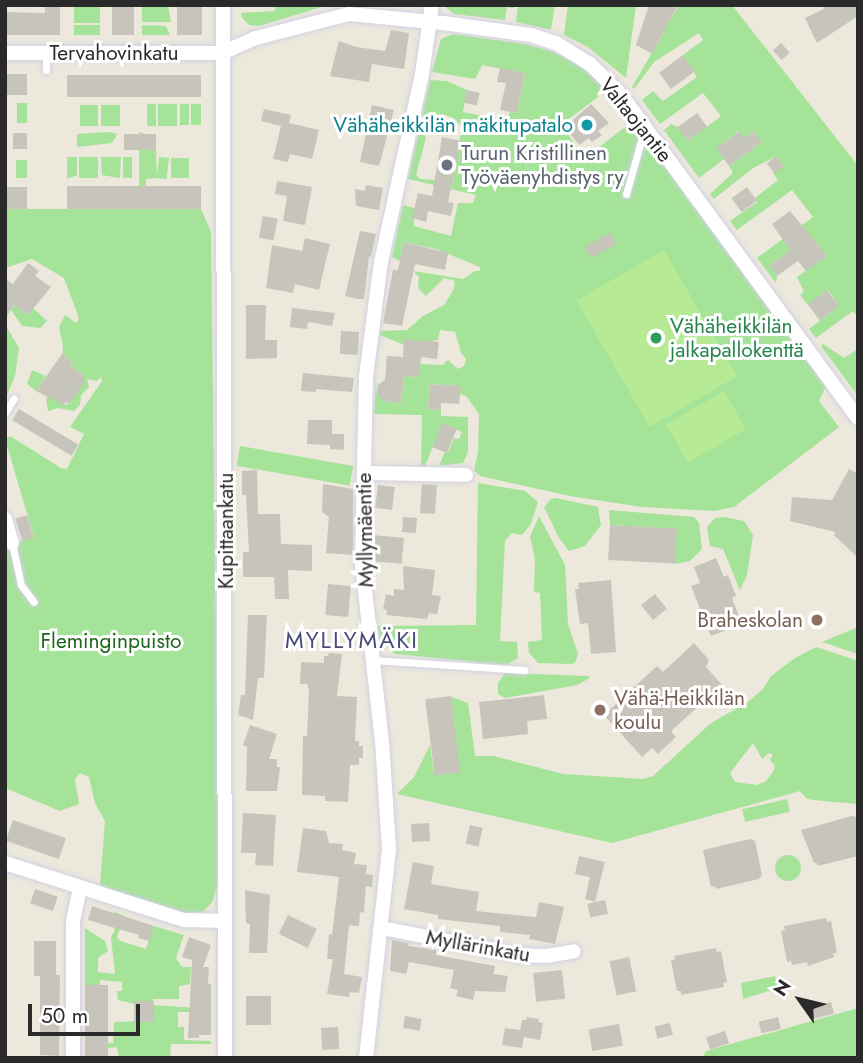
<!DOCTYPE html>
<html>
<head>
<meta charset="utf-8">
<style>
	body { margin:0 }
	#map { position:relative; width:863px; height:1063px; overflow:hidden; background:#ece8dc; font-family:Jost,sans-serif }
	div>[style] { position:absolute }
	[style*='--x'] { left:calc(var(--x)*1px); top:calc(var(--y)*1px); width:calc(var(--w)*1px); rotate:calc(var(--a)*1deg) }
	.green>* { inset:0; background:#a5e398; transform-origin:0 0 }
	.round { border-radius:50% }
	.pitch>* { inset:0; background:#b7ea94; transform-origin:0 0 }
	.building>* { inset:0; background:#c7c4bb; transform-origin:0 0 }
	.roads { filter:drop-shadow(0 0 2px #d1d1e3) drop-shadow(0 0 2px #d1d1e3) }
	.lane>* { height:7px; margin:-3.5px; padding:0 3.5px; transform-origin:3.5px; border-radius:3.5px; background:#fff }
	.street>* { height:14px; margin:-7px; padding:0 7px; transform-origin:7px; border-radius:7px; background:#fff }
	.dots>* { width:19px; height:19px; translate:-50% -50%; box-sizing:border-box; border:4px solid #fff; border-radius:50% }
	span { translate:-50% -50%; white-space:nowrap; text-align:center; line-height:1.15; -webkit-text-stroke:6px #fff; paint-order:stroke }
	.street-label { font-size:21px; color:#2a2a2a }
	.culture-label { font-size:21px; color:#0d838f }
	.right { translate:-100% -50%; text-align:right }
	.worship-label { font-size:21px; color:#5b616d }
	.left { translate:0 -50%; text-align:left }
	.leisure-label { font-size:21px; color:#27864d }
	.education-label { font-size:21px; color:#785e54 }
	.park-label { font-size:21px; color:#1d671a }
	.neighbourhood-label { font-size:23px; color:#4a4b7a; letter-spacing:2px }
	.frame { position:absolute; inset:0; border:7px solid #2a2a2a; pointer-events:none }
	.north { position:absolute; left:765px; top:965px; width:70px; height:70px; -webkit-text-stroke:5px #fff; paint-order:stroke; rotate:304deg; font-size:19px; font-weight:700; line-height:28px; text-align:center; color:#2a2a2a }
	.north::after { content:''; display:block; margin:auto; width:24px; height:32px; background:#2a2a2a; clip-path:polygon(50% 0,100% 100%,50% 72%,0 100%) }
	.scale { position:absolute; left:28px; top:1004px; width:112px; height:32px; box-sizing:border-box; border:4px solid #2a2a2a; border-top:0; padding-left:9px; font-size:21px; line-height:24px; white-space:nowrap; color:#2a2a2a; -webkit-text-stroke:5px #fff; paint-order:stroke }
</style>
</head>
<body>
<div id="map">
	<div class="green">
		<i style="left:74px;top:5px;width:26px;height:18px"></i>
		<i style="clip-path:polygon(168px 5px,171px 22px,142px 22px,142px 7px)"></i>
		<i style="clip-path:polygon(275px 5px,321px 5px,322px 7px,259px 26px,249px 25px,242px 18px,241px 13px,275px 11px)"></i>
		<i style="clip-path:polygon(443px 5px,515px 5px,514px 8px,507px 7px,505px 20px,454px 14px)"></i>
		<i style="clip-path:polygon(518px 5px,555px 5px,551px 30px,516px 22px)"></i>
		<i style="clip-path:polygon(568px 5px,636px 5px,626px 78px,588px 47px,564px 35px)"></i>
		<i style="clip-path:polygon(679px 5px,732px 5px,858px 166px,858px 317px,853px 311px,816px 338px,809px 329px,839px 306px,828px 290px,808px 305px,800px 295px,804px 292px,797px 277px,826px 256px,816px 242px,795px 257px,779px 259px,770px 265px,777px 276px,776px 283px,757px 258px,813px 217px,792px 190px,737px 230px,730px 221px,757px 202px,755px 198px,778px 180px,773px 173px,783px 166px,777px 156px,753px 168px,714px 199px,710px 194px,733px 173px,729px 166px,762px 142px,754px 131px,745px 138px,739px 131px,717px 148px,724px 159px,699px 178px,664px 130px,671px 124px,678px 127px,689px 140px,721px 116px,703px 93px,660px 124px,642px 100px,653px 91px,663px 101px,697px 77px,683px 55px,703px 40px,699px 33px,654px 62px,634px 89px,632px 87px,663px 34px,669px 16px,672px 17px)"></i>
		<i style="left:74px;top:25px;width:26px;height:10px"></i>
		<i style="clip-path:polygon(142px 25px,166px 26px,170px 35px,142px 35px)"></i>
		<i style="clip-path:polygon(453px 34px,526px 44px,551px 51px,581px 66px,602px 83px,598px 97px,561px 125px,585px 158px,633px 121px,826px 386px,819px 401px,839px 427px,734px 507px,714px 511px,642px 507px,570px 496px,480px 476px,474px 470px,478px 452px,479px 414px,466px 396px,460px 394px,460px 386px,430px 384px,428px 409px,441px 410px,441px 416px,468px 417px,468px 452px,463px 463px,439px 466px,445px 452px,448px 453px,454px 438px,459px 439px,462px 432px,450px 427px,447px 434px,439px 431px,425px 466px,421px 466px,422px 415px,374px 414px,376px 378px,377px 396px,381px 397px,381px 401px,401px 403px,404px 376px,417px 377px,420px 364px,443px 365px,448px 360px,458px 369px,464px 366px,466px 359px,461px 353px,455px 332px,440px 330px,438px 340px,404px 345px,380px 335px,381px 331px,407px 330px,423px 316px,444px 305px,453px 291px,455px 281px,444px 278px,426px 296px,418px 288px,419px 277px,413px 271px,463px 279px,475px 271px,480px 271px,480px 267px,436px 249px,404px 242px,400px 261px,392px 257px,403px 205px,414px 208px,414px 226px,451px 236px,458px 203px,473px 203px,476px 195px,408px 179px,420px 125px,426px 138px,416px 175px,420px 179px,453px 181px,462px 127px,454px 118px,442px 114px,422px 116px,430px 80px,447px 81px,467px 90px,463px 112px,507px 121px,510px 112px,517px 113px,525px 74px,482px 65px,475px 79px,432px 72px,441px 39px)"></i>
		<i style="left:17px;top:103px;width:10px;height:20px"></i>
		<i style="left:147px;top:104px;width:9px;height:22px"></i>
		<i style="left:158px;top:104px;width:19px;height:22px"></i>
		<i style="left:180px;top:104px;width:9px;height:21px"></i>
		<i style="left:191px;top:104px;width:10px;height:21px"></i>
		<i style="left:80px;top:105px;width:18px;height:21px"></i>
		<i style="left:101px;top:105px;width:19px;height:21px"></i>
		<i style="clip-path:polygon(108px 132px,117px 134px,112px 143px,77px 147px,77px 134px)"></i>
		<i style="clip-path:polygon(139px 132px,146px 134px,146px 149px,156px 150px,157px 178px,146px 179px,146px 209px,201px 209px,211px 232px,219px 883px,212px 902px,203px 912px,182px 913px,100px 886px,105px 821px,95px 803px,89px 777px,80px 773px,75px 779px,79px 804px,60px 811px,5px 788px,5px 546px,34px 537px,5px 439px,10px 436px,61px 468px,67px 469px,84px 434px,70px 427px,102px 381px,101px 377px,97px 381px,87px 379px,89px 387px,81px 395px,80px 405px,74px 411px,58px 408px,48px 411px,46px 399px,49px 395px,63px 405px,69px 404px,84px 375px,70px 365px,72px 361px,62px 354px,63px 346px,59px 327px,65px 315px,76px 323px,79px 318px,64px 278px,32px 259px,5px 268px,5px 209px,139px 209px)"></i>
		<i style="clip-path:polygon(67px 157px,77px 157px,77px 175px,67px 179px)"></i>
		<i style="left:79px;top:157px;width:19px;height:21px"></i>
		<i style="clip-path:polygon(101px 157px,121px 157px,120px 178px,102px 175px)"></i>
		<i style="left:123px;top:157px;width:9px;height:21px"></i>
		<i style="left:159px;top:157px;width:10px;height:21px;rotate:6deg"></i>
		<i style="left:171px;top:158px;width:18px;height:20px"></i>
		<i style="left:16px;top:160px;width:11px;height:18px"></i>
		<i style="clip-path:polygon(14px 305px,28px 315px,33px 308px,47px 321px,40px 328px,22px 326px,11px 310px)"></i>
		<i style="clip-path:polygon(5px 324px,19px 348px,15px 376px,5px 400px)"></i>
		<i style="clip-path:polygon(823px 344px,844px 358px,858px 349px,858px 396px,821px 346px)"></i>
		<i style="clip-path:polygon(32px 370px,46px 376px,36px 391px,27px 384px)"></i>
		<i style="left:240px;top:446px;width:115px;height:20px;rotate:10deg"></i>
		<i style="clip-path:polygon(478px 483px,525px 491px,538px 502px,531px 524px,522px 535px,512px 533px,505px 540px,500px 641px,517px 642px,518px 658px,507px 665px,395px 654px,380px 640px,378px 626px,476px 625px)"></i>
		<i style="clip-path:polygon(556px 498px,598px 507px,601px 525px,585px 546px,569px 551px,559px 538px,544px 507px,551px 499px)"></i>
		<i style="clip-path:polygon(609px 510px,694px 517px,699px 523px,702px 549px,690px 561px,674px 564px,676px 529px,610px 525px)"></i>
		<i style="clip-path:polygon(539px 516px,565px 565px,568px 624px,578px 654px,575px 663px,571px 664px,538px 663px,529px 653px,528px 642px,542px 640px,540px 593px,534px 592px,535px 559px,530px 537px)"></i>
		<i style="clip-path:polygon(724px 517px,744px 521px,753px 535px,747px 575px,740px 590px,723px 549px,710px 546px,707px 527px,715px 518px)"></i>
		<i style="clip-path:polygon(858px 627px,858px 654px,822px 642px)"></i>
		<i style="clip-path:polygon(evenodd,816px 647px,858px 661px,858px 804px,813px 800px,806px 798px,800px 791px,612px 843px,397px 794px,414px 777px,430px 745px,434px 774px,459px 771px,451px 697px,468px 703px,475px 756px,494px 756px,563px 774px,643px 779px,653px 776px,711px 723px,748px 702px,763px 689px,771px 676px,795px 658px,816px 647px,753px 743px,762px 759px,769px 753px,773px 755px,770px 760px,775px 766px,773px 772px,766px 781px,757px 785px,735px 782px,730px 773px,753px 743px)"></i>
		<i style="clip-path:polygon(505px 673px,588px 676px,590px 678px,577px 685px,505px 698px,498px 694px,498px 683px)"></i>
		<i style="left:787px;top:799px;width:13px;height:46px;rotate:77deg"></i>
		<i class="round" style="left:775px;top:855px;width:26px;height:26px"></i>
		<i style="clip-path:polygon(114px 912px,125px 916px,117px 937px,120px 941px,146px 949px,154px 926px,184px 935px,176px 958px,182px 967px,191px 967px,190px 984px,179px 986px,179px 999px,153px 999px,153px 1005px,211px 1009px,211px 1012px,178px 1012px,178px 1027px,184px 1027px,184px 1040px,211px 1041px,211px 1044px,171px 1044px,170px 1058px,119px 1058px,117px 1047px,108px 1048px,108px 1051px,85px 1051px,85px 1042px,113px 1043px,114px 1022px,148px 1021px,148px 1001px,135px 1001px,134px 1004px,118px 1000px,117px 991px,122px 991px,122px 982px,100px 980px,100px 985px,85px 985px,85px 928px,105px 941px,108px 951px,98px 958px,98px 972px,115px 974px,111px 937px,115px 930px,111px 922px)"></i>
		<i style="clip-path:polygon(775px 976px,778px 988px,743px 999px,741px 983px)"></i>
		<i style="clip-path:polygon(858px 1008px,858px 1058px,702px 1058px,706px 1051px)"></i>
	</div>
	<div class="pitch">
		<i style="left:664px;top:250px;width:146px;height:101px;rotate:60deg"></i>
		<i style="left:724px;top:391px;width:44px;height:67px;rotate:60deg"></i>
	</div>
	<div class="building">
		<i style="clip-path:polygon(45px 5px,60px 5px,60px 35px,5px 35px,5px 12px,45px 13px)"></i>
		<i style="left:112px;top:5px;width:22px;height:30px"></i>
		<i style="left:177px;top:5px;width:25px;height:30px"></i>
		<i style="clip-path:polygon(649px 5px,678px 5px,652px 54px,636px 45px)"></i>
		<i style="clip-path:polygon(823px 5px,858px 5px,858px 16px,817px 43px,805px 18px,824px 9px)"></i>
		<i style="clip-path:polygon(391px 30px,409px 33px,404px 69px,372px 64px,369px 82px,330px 76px,339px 41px,356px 47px,385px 51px)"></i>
		<i style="left:781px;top:43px;width:13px;height:11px;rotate:48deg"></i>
		<i style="left:683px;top:55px;width:20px;height:30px;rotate:53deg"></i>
		<i style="clip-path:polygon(500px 68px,525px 73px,517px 113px,500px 110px,506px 83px,497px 82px)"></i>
		<i style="left:5px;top:74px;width:22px;height:21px"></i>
		<i style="left:67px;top:75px;width:134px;height:22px"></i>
		<i style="left:467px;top:90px;width:13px;height:13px;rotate:13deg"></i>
		<i style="clip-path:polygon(591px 104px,609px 123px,598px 131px,602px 135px,592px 142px,589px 138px,579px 145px,565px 127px)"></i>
		<i style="clip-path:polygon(372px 105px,394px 110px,379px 166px,360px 162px)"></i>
		<i style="clip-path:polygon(264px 109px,291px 115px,289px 123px,319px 130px,312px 159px,290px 154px,288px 162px,273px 159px,281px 126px,261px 121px)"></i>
		<i style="left:697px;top:113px;width:17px;height:24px;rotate:54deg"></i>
		<i style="clip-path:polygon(740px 131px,745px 138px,754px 131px,762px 142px,729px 166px,716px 148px)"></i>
		<i style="left:13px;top:133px;width:14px;height:16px"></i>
		<i style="left:124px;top:134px;width:32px;height:16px"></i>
		<i style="clip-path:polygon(442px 137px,461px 141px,448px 202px,454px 203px,451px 216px,428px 211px,426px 222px,412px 218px,418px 193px,432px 196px)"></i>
		<i style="left:776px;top:156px;width:13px;height:12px;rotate:51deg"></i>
		<i style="clip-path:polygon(277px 181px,312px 187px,305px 225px,283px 221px,287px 196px,275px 194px)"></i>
		<i style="clip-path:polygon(366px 185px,383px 188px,379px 210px,356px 206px,355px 189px,365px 191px)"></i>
		<i style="left:67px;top:186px;width:134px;height:23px"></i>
		<i style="left:5px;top:187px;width:22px;height:22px"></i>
		<i style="left:747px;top:187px;width:17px;height:19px;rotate:54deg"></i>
		<i style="clip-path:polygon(790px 211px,827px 256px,806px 271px,798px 261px,777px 276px,770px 266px,790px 250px,772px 224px)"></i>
		<i style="left:263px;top:216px;width:15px;height:22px;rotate:11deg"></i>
		<i style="clip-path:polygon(360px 231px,376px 234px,371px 257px,369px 256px,364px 299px,358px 299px,345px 296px)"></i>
		<i style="left:610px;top:233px;width:13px;height:29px;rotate:61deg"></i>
		<i style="clip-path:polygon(305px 238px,330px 244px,319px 290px,295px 284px,293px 293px,266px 288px,272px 245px,302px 251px)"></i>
		<i style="clip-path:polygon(404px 242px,448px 253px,445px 270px,415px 264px,402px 326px,383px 323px,393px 270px,398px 270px)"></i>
		<i style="clip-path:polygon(28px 263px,39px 271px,35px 276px,51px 287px,28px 315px,14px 305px,5px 319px,5px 279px,13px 284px)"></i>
		<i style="left:827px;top:290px;width:20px;height:24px;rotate:53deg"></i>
		<i style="clip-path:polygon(246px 305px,266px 305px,265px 340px,277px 340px,277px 358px,246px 359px)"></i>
		<i style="clip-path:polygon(292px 308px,335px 313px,332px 326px,308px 322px,307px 329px,290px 327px)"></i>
		<i style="left:341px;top:331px;width:18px;height:23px;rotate:3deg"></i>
		<i style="clip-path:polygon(404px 339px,439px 342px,437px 359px,421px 357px,419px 377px,404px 376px,401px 403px,381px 401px,381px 397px,377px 397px,378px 385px,385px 380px,387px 356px,403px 357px)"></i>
		<i style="clip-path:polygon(62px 354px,72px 361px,70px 365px,85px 376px,82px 379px,85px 381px,69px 404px,66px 402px,64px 405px,36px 391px)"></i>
		<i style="clip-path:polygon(303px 373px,354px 378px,352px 392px,316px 389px,316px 392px,301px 391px)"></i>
		<i style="clip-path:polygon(430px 384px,461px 386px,459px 404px,441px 403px,441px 410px,428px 409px)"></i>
		<i style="left:19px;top:409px;width:69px;height:13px;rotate:31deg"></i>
		<i style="clip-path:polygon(308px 420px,332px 420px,332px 434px,344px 434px,344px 450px,330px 449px,330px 445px,307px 444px)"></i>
		<i style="left:442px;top:423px;width:16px;height:26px;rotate:22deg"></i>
		<i style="clip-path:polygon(849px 469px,858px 474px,858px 558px,834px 535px,835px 532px,790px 521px,792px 497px,832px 500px)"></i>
		<i style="clip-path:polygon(257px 470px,258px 514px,280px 514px,281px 544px,312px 545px,312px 571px,288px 570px,289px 599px,275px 599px,274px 577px,243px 577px,243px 552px,249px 552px,246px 495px,242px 495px,242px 471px)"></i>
		<i style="clip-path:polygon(323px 484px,353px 489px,353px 555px,326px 553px,329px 517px,322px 512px)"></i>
		<i style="left:422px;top:484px;width:15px;height:29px;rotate:4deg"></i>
		<i style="left:378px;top:485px;width:17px;height:23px;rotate:7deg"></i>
		<i style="left:27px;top:515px;width:24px;height:12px;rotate:73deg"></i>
		<i style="left:403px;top:517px;width:14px;height:15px;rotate:4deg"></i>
		<i style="left:610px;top:525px;width:67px;height:35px;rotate:3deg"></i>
		<i style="left:372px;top:535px;width:32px;height:26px;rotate:5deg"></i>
		<i style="clip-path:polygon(716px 558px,724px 577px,728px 575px,736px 596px,732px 598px,742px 624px,711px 636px,691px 586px,700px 583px,694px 567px)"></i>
		<i style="clip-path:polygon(403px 566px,435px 570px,432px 595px,441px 596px,437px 614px,429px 613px,427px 619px,386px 615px,387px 610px,383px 609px,386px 594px,394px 596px,394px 589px,404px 590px)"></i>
		<i style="clip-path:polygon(611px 580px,616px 652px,591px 654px,588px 623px,580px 624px,575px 589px,579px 589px,578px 583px)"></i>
		<i style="left:328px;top:584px;width:23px;height:31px;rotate:5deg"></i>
		<i style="left:655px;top:594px;width:19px;height:18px;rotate:51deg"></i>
		<i style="clip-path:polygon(248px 615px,267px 615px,264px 678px,258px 678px,253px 720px,238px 715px,241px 695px,245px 695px)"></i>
		<i style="clip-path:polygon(694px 643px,709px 660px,706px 667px,722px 685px,671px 731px,676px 737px,658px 754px,652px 748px,642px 757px,604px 715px,657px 666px,663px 672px)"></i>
		<i style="clip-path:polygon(329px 653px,342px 654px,337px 696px,357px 697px,355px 741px,359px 741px,359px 746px,363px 746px,363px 758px,359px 758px,359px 765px,350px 765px,348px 802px,325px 801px,325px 796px,302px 795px,303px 736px,307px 736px,309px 690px,307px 684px,300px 684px,301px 662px,324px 663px,324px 656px,328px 656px)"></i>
		<i style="clip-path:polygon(544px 695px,547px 719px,527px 721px,528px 734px,483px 739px,479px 702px)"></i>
		<i style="left:451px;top:696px;width:77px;height:26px;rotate:83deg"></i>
		<i style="clip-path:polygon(250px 725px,277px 734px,269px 759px,277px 759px,277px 767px,280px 767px,277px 791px,246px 791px,247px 747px,243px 745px)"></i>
		<i style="clip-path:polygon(243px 813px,276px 815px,273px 866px,255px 865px,256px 853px,241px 853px)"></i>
		<i style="clip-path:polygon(852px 816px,858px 817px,858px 856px,818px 866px,817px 863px,814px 863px,801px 830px)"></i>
		<i style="left:13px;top:820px;width:56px;height:22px;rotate:19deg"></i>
		<i style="left:429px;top:823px;width:18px;height:18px;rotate:87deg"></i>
		<i style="left:470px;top:825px;width:13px;height:19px;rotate:13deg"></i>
		<i style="clip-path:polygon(303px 828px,326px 831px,329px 843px,343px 844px,342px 850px,356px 853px,354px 864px,367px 865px,366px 874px,373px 875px,372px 887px,366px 886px,364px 913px,360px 912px,359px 926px,349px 925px,344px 974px,362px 977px,359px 993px,350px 992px,349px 997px,327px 994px,333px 959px,327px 959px,329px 934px,332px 935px,339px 877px,297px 872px)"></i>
		<i style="clip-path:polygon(750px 839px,755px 841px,762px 875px,759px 879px,716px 889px,715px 886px,711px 887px,703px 850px)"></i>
		<i style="clip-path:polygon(579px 856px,605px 862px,595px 902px,585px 899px,590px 877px,575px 874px)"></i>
		<i style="clip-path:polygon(413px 862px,434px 866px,431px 884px,479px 892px,476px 911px,536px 917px,539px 902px,564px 907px,555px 944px,529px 939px,530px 935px,500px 932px,500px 926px,438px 919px,438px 915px,404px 909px)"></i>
		<i style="left:35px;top:889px;width:24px;height:15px;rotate:19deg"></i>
		<i style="clip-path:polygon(245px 890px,270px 895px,267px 953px,249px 953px,250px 924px,246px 923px)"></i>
		<i style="left:605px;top:900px;width:14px;height:18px;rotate:78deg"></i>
		<i style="clip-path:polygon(92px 906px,154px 926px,149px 941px,138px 938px,139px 935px,88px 920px)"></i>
		<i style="left:288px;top:915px;width:32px;height:21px;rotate:26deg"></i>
		<i style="clip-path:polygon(826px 918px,827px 922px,831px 921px,837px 953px,833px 953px,834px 957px,808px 966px,807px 962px,792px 965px,791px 961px,787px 962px,781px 931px,785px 930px,784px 926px)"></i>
		<i style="clip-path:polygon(189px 937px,211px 945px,203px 967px,209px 967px,208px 984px,211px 984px,211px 1035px,199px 1035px,199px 1038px,188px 1038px,192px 960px,182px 957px)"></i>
		<i style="clip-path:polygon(392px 940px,409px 943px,408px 946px,436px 950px,436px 955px,495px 966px,493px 974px,508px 976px,505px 992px,475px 991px,473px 1000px,456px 996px,458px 990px,450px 988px,454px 970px,409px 962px,406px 974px,390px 971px)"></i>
		<i style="clip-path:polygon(34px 941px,56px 941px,56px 975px,60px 975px,59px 1056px,40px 1055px,40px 976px,34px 976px)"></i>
		<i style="clip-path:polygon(716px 948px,717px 952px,721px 951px,727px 982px,723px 983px,724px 987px,681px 995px,681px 991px,677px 991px,671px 960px,675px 960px,674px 956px)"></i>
		<i style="left:629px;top:957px;width:35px;height:20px;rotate:78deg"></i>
		<i style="left:562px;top:970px;width:29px;height:29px;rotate:84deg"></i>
		<i style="left:85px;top:985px;width:23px;height:73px"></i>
		<i style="left:246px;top:996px;width:25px;height:29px"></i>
		<i style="left:134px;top:1001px;width:20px;height:21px"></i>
		<i style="left:831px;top:1002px;width:12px;height:21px;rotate:76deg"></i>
		<i style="left:405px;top:1016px;width:17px;height:12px;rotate:10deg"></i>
		<i style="clip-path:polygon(527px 1017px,539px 1019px,538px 1022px,543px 1023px,540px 1040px,524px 1037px,522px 1048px,502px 1045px,505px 1028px,520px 1030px,522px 1020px,526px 1020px)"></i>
		<i style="left:778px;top:1017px;width:12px;height:20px;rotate:76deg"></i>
		<i style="left:670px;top:1023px;width:12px;height:16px;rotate:76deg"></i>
		<i style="left:619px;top:1024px;width:22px;height:31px;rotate:80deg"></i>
		<i style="left:338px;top:1027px;width:22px;height:17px;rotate:87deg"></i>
		<i style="left:725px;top:1031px;width:13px;height:20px;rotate:72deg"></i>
	</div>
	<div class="roads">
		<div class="lane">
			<i style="--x:46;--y:70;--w:16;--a:-90"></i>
			<i style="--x:626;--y:194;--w:70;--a:-74.2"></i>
			<i style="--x:5;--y:413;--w:17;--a:-59"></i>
			<i style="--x:12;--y:543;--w:43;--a:77.9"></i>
			<i style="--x:21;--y:585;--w:21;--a:53"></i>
			<i style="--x:373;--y:660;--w:152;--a:3.8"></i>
		</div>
		<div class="street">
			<i style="--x:223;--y:5;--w:1053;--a:89.89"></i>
			<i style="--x:5;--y:53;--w:217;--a:0"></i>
			<i style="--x:222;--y:53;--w:37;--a:-24"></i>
			<i style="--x:256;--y:38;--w:96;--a:-14.5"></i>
			<i style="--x:349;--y:14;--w:94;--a:5.5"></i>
			<i style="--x:443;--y:23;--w:89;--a:7.8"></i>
			<i style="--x:531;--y:35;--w:26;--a:18"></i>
			<i style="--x:556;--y:43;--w:40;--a:32"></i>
			<i style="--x:590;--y:64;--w:45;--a:45"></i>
			<i style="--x:622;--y:96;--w:399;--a:53.8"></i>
			<i style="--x:364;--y:473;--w:102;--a:1.1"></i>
			<i style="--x:5;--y:519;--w:25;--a:74"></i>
			<i style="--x:5;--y:863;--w:188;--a:17.7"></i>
			<i style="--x:184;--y:920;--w:41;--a:1.4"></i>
			<i style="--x:382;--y:928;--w:139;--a:11.2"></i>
			<i style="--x:518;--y:955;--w:29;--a:2"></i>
			<i style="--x:547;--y:956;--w:27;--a:-10"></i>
			<i style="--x:73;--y:1058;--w:137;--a:-90"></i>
			<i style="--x:73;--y:921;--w:34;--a:-78"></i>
			<i style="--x:366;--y:1058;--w:210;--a:-83.7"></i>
			<i style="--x:389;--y:849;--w:107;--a:-93.7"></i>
			<i style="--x:382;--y:742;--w:180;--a:-96.4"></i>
			<i style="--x:362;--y:563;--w:186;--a:-88.8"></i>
			<i style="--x:366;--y:377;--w:116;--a:-82.6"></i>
			<i style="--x:381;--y:262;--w:192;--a:-77.7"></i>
			<i style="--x:422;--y:74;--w:70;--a:-81.8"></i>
		</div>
	</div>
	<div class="dots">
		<i style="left:587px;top:125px;background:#0f9aa8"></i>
		<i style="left:447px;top:165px;background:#6b7280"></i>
		<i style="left:656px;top:338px;background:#2e9e5b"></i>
		<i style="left:817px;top:620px;background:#8d6e63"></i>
		<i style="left:600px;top:710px;background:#8d6e63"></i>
	</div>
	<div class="street-label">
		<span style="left:114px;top:53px">Tervahovinkatu</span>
		<span style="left:636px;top:120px;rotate:51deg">Valtaojantie</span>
		<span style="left:365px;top:530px;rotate:-91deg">Myllymäentie</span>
		<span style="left:226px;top:531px;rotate:-90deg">Kupittaankatu</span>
		<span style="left:478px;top:946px;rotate:10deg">Myllärinkatu</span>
	</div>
	<div class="culture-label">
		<span class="right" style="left:573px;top:125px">Vähäheikkilän mäkitupatalo</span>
	</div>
	<div class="worship-label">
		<span class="left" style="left:461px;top:165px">Turun Kristillinen<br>Työväenyhdistys ry</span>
	</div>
	<div class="leisure-label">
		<span class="left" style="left:670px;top:338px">Vähäheikkilän<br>jalkapallokenttä</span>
	</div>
	<div class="education-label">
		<span class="right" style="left:803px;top:620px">Braheskolan</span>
		<span class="left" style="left:614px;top:710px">Vähä-Heikkilän<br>koulu</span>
	</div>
	<div class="park-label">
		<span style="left:111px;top:641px">Fleminginpuisto</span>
	</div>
	<div class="neighbourhood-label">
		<span style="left:352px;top:640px">MYLLYMÄKI</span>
	</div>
	<div class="frame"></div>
	<div class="north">N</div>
	<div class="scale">50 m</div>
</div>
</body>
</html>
